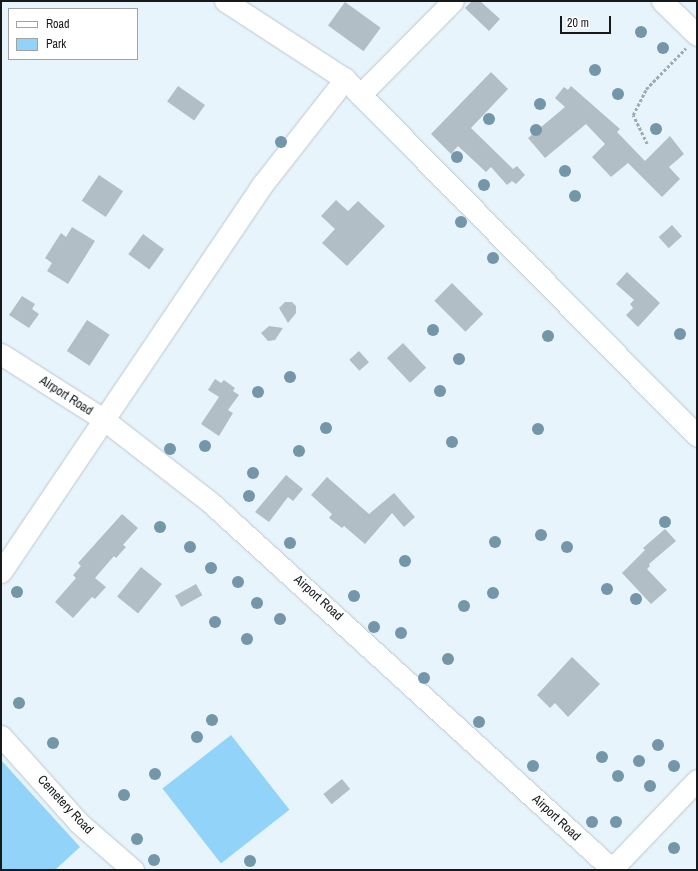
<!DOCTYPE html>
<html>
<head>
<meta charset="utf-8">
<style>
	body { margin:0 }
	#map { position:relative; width:698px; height:871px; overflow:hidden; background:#e8f4fc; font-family:"Archivo Narrow",sans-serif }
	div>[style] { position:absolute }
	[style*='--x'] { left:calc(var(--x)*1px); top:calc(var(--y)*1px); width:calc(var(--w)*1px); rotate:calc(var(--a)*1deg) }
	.green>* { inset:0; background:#92d4f9; transform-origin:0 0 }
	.building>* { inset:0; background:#b2bec5; transform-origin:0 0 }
	.path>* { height:2.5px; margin-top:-1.25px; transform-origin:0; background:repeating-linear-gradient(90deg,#a1aab0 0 3px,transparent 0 5px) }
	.roads { filter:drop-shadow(0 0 1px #bbc7ce) drop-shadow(0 0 1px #bbc7ce) }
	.minor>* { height:21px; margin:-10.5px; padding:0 10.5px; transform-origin:10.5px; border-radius:10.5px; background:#fff }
	.trees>* { width:12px; height:12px; margin:-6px; border-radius:50%; background:#7396a8 }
	span { translate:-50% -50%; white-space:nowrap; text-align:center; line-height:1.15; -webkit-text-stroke:3px #fff; paint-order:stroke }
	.street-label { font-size:13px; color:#161a1c }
	.frame { position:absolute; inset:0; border:2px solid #161a1c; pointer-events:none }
	.legend { position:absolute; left:8px; top:8px; width:130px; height:52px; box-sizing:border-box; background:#fff; border:1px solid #a2a3a4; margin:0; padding:5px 7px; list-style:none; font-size:12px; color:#161a1c }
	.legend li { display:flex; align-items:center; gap:8px; height:20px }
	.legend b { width:20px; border:1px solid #a2a3a4 }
	.scale { position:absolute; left:560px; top:16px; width:51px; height:18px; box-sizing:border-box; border:2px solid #161a1c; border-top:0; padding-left:5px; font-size:12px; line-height:14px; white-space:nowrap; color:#161a1c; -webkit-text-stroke:3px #fff; paint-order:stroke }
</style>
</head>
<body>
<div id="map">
	<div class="green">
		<i style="left:231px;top:735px;width:95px;height:87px;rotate:52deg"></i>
		<i style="clip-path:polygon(1px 760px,80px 847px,55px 870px,1px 870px)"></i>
	</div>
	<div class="building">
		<i style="clip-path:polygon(472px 1px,480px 1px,500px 19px,489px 31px,465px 8px)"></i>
		<i style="left:345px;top:2px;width:44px;height:29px;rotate:36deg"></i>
		<i style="clip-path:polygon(491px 72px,508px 89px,471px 128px,513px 169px,517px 166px,525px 175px,516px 184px,512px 181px,507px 185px,491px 167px,486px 172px,458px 146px,451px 154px,431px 134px)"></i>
		<i style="left:178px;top:86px;width:33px;height:19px;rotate:35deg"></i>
		<i style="clip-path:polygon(571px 86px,620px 129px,617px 132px,645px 161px,670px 136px,684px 154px,669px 167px,680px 179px,662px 197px,628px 163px,611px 177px,592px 157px,605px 144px,586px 124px,545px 158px,528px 138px,565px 107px,555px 98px,564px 87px,568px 90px)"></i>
		<i style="left:99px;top:175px;width:29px;height:31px;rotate:34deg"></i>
		<i style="clip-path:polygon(336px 200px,348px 211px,358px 201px,385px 226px,347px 266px,322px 243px,335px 229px,321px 216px)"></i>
		<i style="left:672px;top:225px;width:15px;height:18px;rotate:48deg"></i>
		<i style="clip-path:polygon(72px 227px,95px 241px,68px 284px,47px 271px,52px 263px,45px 258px,61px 233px,66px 237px)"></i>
		<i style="left:143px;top:234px;width:26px;height:25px;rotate:36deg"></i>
		<i style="clip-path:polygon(627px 272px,660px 303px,638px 327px,626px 315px,633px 308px,630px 304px,634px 300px,616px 284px)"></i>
		<i style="left:452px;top:283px;width:44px;height:25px;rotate:45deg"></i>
		<i style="clip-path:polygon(22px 296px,35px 304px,32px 309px,39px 314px,29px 328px,9px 315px)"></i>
		<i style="clip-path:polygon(285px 302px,292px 302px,296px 306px,296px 313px,288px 323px,279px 308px)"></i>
		<i style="left:87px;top:320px;width:27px;height:37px;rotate:33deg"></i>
		<i style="clip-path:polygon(269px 326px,283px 328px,275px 340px,268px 341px,261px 333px)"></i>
		<i style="left:403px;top:343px;width:34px;height:22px;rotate:47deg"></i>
		<i style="left:359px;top:351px;width:15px;height:13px;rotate:48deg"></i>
		<i style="clip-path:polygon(215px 379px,221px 383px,224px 380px,235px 388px,233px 391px,239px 395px,228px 410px,233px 413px,219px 436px,201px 424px,219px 397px,208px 390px)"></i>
		<i style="clip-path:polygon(286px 475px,303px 489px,293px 501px,288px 497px,269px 522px,255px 512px)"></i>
		<i style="clip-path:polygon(327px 477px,369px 514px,394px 493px,415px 517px,404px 527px,392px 513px,365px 544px,344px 526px,342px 528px,329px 518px,332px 514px,311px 495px)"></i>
		<i style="clip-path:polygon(122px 514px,138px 528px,123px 545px,126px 547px,116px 558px,114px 556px,95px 578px,106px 587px,95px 599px,92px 597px,73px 618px,55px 602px,76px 578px,73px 575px,81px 566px,78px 563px)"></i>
		<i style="clip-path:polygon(665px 529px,676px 541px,649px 564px,650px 566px,647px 569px,667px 590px,651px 604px,622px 573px,645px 550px,643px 548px)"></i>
		<i style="left:141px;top:567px;width:27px;height:38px;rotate:39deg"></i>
		<i style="left:196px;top:584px;width:13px;height:24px;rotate:61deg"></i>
		<i style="clip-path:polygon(572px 657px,600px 684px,568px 717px,555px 703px,550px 708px,537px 695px)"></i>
		<i style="left:342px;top:779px;width:13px;height:24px;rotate:51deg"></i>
	</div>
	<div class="path">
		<i style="--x:647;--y:144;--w:32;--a:-116"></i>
		<i style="--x:633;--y:115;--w:29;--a:-63"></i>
		<i style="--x:646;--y:89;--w:57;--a:-45.7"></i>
	</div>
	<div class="roads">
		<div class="minor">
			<i style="--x:225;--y:1;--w:143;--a:33"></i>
			<i style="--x:345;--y:79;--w:501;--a:45.4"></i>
			<i style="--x:662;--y:1;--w:49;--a:44.2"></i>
			<i style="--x:360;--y:95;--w:132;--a:-45.3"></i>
			<i style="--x:1;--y:354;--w:121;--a:32.5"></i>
			<i style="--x:103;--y:419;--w:135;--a:37.8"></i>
			<i style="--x:210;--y:502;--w:546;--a:42.4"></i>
			<i style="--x:1;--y:572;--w:467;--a:-56"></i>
			<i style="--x:262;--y:185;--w:135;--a:-51.9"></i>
			<i style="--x:1;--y:736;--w:117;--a:48.1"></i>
			<i style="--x:79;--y:823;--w:72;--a:41"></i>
			<i style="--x:612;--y:869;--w:123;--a:-46.3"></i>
		</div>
	</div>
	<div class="trees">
		<i style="left:641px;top:32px"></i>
		<i style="left:663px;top:48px"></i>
		<i style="left:595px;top:70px"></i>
		<i style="left:618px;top:94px"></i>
		<i style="left:540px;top:104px"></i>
		<i style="left:489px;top:119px"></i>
		<i style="left:656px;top:129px"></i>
		<i style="left:536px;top:130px"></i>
		<i style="left:281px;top:142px"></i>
		<i style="left:457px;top:157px"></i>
		<i style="left:565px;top:171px"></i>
		<i style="left:484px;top:185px"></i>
		<i style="left:575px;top:196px"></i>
		<i style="left:461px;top:222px"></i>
		<i style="left:493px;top:258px"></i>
		<i style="left:433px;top:330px"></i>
		<i style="left:680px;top:334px"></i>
		<i style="left:548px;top:336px"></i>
		<i style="left:459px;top:359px"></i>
		<i style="left:290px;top:377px"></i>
		<i style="left:440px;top:391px"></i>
		<i style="left:258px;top:392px"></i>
		<i style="left:326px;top:428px"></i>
		<i style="left:538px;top:429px"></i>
		<i style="left:452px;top:442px"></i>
		<i style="left:205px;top:446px"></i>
		<i style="left:170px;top:449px"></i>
		<i style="left:299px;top:451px"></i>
		<i style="left:253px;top:473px"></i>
		<i style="left:249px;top:496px"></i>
		<i style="left:665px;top:522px"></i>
		<i style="left:160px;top:527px"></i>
		<i style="left:541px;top:535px"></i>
		<i style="left:495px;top:542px"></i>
		<i style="left:290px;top:543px"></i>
		<i style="left:190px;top:547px"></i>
		<i style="left:567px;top:547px"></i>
		<i style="left:405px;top:561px"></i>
		<i style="left:211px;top:568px"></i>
		<i style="left:238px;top:582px"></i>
		<i style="left:607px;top:589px"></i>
		<i style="left:17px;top:592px"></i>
		<i style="left:493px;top:593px"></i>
		<i style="left:354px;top:596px"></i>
		<i style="left:636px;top:599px"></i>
		<i style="left:257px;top:603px"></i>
		<i style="left:464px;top:606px"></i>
		<i style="left:280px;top:619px"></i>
		<i style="left:215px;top:622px"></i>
		<i style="left:374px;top:627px"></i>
		<i style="left:401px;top:633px"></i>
		<i style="left:247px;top:639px"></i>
		<i style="left:448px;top:659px"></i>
		<i style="left:424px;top:678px"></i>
		<i style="left:19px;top:703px"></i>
		<i style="left:212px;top:720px"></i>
		<i style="left:479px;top:722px"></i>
		<i style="left:197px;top:737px"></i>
		<i style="left:53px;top:743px"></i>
		<i style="left:658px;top:745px"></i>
		<i style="left:602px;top:757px"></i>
		<i style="left:639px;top:761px"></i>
		<i style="left:533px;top:766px"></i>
		<i style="left:674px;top:766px"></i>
		<i style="left:155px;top:774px"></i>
		<i style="left:618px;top:776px"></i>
		<i style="left:650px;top:786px"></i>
		<i style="left:124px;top:795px"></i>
		<i style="left:592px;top:822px"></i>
		<i style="left:616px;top:822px"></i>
		<i style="left:137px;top:839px"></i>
		<i style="left:674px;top:848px"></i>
		<i style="left:154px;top:860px"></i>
		<i style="left:250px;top:861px"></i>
	</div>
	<div class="street-label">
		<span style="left:66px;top:396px;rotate:33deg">Airport Road</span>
		<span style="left:318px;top:598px;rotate:42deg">Airport Road</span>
		<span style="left:65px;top:805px;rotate:47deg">Cemetery Road</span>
		<span style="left:556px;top:818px;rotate:43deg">Airport Road</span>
	</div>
	<div class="frame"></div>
	<ul class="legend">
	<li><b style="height:5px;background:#fff"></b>Road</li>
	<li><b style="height:11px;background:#92d4f9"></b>Park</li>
	</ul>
	<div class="scale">20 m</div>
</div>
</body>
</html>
